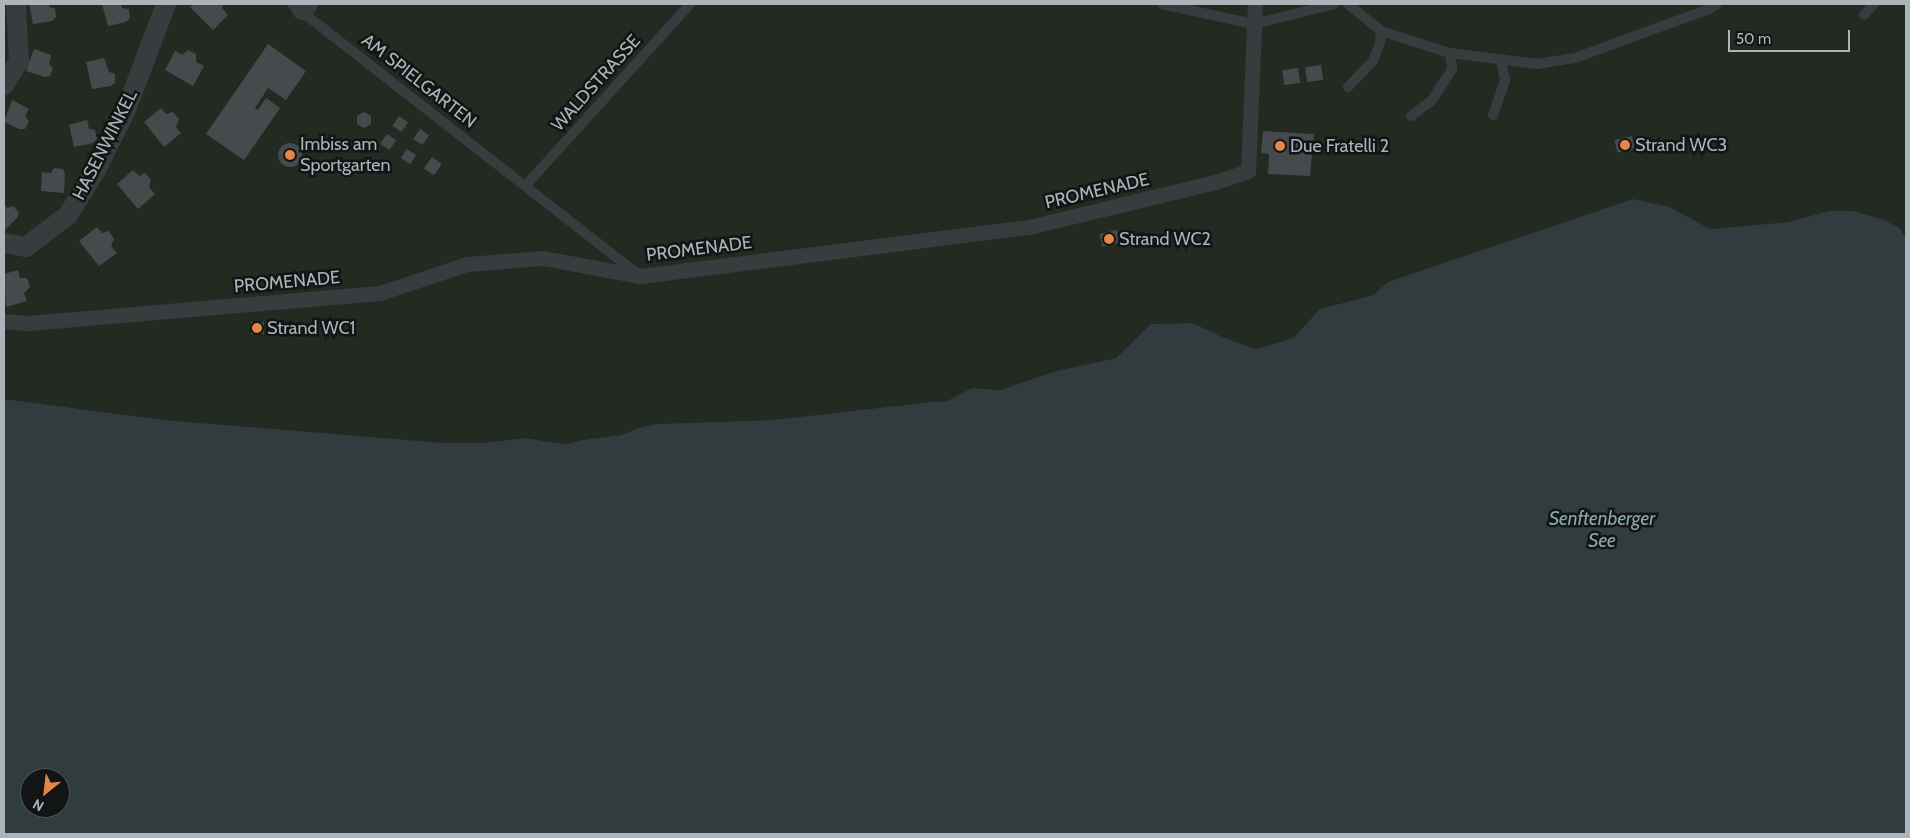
<!DOCTYPE html>
<html>
<head>
<meta charset="utf-8">
<style>
	body { margin:0 }
	#map { position:relative; width:1910px; height:838px; overflow:hidden; background:#18191a; font-family:Cabin,sans-serif }
	div>[style] { position:absolute }
	[style*='--x'] { left:calc(var(--x)*1px); top:calc(var(--y)*1px); width:calc(var(--w)*1px); rotate:calc(var(--a)*1deg) }
	.green>* { inset:0; background:#232a22 }
	.water>* { inset:0; background:#313c3f }
	.building>* { inset:0; background:#474a4d; transform-origin:0 0 }
	.round { border-radius:50% }
	.service>* { height:10px; margin:-5px; padding:0 5px; transform-origin:5px; border-radius:5px; background:#393c3f }
	.pedestrian>* { height:15px; margin:-7.5px; padding:0 7.5px; transform-origin:7.5px; border-radius:7.5px; background:#393c3f }
	.minor>* { height:20px; margin:-10px; padding:0 10px; transform-origin:10px; border-radius:10px; background:#393c3f }
	.dots>* { width:14px; height:14px; translate:-50% -50%; box-sizing:border-box; border:2px solid #131415; border-radius:50% }
	span { translate:-50% -50%; white-space:nowrap; text-align:center; line-height:1.15; -webkit-text-stroke:5px #131415; paint-order:stroke }
	.street-label { font-size:18px; color:#acb3b9 }
	.poi-label { font-size:18px; color:#acb3b9 }
	.left { translate:0 -50%; text-align:left }
	.water-label { font-size:19px; color:#86a8b0; font-style:italic }
	.frame { position:absolute; inset:0; border:5px solid #acb3b9; pointer-events:none }
	.north { position:absolute; left:20px; top:768px; width:50px; height:50px; box-sizing:border-box; background:#131415; border:1px solid #505457; border-radius:50%; rotate:209deg; font-size:14px; font-weight:700; line-height:20px; text-align:center; color:#acb3b9 }
	.north::after { content:''; display:block; margin:auto; width:18px; height:22px; background:#e38647; clip-path:polygon(50% 0,100% 100%,50% 72%,0 100%) }
	.scale { position:absolute; left:1728px; top:30px; width:122px; height:22px; box-sizing:border-box; border:2px solid #acb3b9; border-top:0; padding-left:6px; font-size:15px; line-height:18px; white-space:nowrap; color:#acb3b9; -webkit-text-stroke:4px #131415; paint-order:stroke }
</style>
</head>
<body>
<div id="map">
	<div class="green">
		<i style="clip-path:polygon(4px 4px,1906px 4px,1906px 238px,1900px 227px,1829px 211px,1787px 222px,1710px 229px,1670px 207px,1388px 282px,1373px 295px,1320px 309px,1293px 338px,1256px 349px,1222px 337px,1193px 323px,1151px 324px,1116px 358px,1056px 371px,1000px 390px,972px 388px,945px 402px,931px 402px,772px 420px,656px 424px,641px 427px,621px 435px,583px 440px,566px 444px,524px 438px,484px 443px,445px 443px,165px 420px,4px 399px)"></i>
	</div>
	<div class="water">
		<i style="clip-path:polygon(evenodd,1633px 199px,1670px 207px,1710px 229px,1787px 222px,1829px 211px,1852px 211px,1881px 219px,1900px 228px,1906px 238px,1906px 834px,4px 834px,4px 399px,165px 420px,445px 443px,484px 443px,524px 438px,566px 444px,583px 440px,621px 435px,641px 427px,656px 424px,772px 420px,931px 402px,945px 402px,972px 388px,1000px 390px,1056px 371px,1116px 358px,1151px 324px,1193px 323px,1222px 337px,1256px 349px,1293px 338px,1320px 309px,1373px 295px,1388px 282px,1633px 199px,30px 778px,60px 778px,60px 808px,30px 808px,30px 778px)"></i>
	</div>
	<div class="building">
		<i style="clip-path:polygon(29px 4px,49px 4px,49px 7px,55px 8px,56px 17px,52px 21px,33px 24px)"></i>
		<i style="clip-path:polygon(102px 4px,121px 4px,122px 8px,129px 9px,130px 18px,126px 22px,108px 26px)"></i>
		<i style="clip-path:polygon(194px 4px,224px 4px,222px 8px,228px 15px,213px 30px,190px 7px)"></i>
		<i style="clip-path:polygon(268px 44px,306px 71px,286px 100px,268px 88px,255px 108px,258px 110px,266px 98px,280px 108px,244px 160px,206px 134px)"></i>
		<i style="clip-path:polygon(34px 49px,51px 55px,49px 64px,53px 68px,50px 76px,45px 77px,26px 71px)"></i>
		<i style="clip-path:polygon(188px 50px,196px 54px,196px 62px,204px 66px,193px 86px,165px 70px,175px 51px,182px 55px)"></i>
		<i style="clip-path:polygon(104px 58px,109px 72px,115px 74px,115px 83px,111px 86px,92px 89px,86px 62px)"></i>
		<i style="left:1321px;top:65px;width:15px;height:16px;rotate:82deg"></i>
		<i style="left:1298px;top:68px;width:15px;height:16px;rotate:82deg"></i>
		<i style="clip-path:polygon(12px 100px,29px 109px,25px 116px,29px 121px,25px 129px,19px 129px,4px 122px)"></i>
		<i style="clip-path:polygon(161px 108px,166px 114px,173px 112px,179px 119px,176px 127px,181px 133px,164px 147px,144px 122px)"></i>
		<i style="clip-path:polygon(364px 112px,371px 116px,371px 124px,364px 128px,357px 124px,357px 116px)"></i>
		<i style="left:399px;top:116px;width:11px;height:12px;rotate:34deg"></i>
		<i style="clip-path:polygon(87px 120px,89px 129px,95px 130px,97px 139px,93px 143px,74px 147px,69px 125px)"></i>
		<i style="left:420px;top:129px;width:11px;height:12px;rotate:34deg"></i>
		<i style="clip-path:polygon(1263px 131px,1314px 134px,1310px 176px,1268px 174px,1269px 154px,1261px 153px)"></i>
		<i style="left:387px;top:134px;width:11px;height:12px;rotate:34deg"></i>
		<i style="left:1632px;top:136px;width:13px;height:18px;rotate:77deg"></i>
		<i class="round" style="left:278px;top:143px;width:24px;height:24px"></i>
		<i style="left:407px;top:149px;width:11px;height:11px;rotate:34deg"></i>
		<i style="left:432px;top:157px;width:12px;height:14px;rotate:35deg"></i>
		<i style="clip-path:polygon(54px 168px,63px 169px,65px 174px,64px 193px,41px 191px,42px 172px,51px 173px)"></i>
		<i style="clip-path:polygon(133px 170px,139px 176px,145px 173px,151px 180px,149px 187px,155px 194px,138px 209px,117px 184px)"></i>
		<i style="clip-path:polygon(4px 204px,7px 208px,13px 206px,19px 213px,17px 218px,4px 231px)"></i>
		<i style="clip-path:polygon(97px 227px,102px 233px,109px 231px,114px 239px,111px 246px,117px 253px,99px 266px,79px 241px)"></i>
		<i style="left:1117px;top:230px;width:13px;height:18px;rotate:77deg"></i>
		<i style="clip-path:polygon(18px 270px,20px 278px,27px 278px,30px 287px,24px 293px,27px 301px,6px 307px,4px 274px)"></i>
		<i style="left:251px;top:322px;width:13px;height:12px"></i>
	</div>
	<div class="service">
		<i style="--x:292;--y:4;--w:439;--a:38"></i>
		<i style="--x:1162;--y:4;--w:94;--a:12.3"></i>
		<i style="--x:1254;--y:24;--w:82;--a:-14"></i>
		<i style="--x:1348;--y:4;--w:43;--a:39.3"></i>
		<i style="--x:1381;--y:31;--w:72;--a:17.7"></i>
		<i style="--x:1450;--y:53;--w:88;--a:7.2"></i>
		<i style="--x:1537;--y:64;--w:38;--a:-9"></i>
		<i style="--x:1575;--y:58;--w:143;--a:-20.1"></i>
		<i style="--x:1709;--y:9;--w:9;--a:-32"></i>
		<i style="--x:1864;--y:15;--w:15;--a:-48"></i>
		<i style="--x:1348;--y:87;--w:36;--a:-46"></i>
		<i style="--x:1373;--y:61;--w:19;--a:-69"></i>
		<i style="--x:1380;--y:43;--w:12;--a:-85"></i>
		<i style="--x:1493;--y:115;--w:37;--a:-71"></i>
		<i style="--x:1505;--y:80;--w:19;--a:-102"></i>
		<i style="--x:1411;--y:116;--w:26;--a:-37"></i>
		<i style="--x:1432;--y:100;--w:37;--a:-57"></i>
		<i style="--x:1452;--y:69;--w:16;--a:-97"></i>
		<i style="--x:526;--y:185;--w:244;--a:-47.8"></i>
	</div>
	<div class="pedestrian">
		<i style="--x:4;--y:321;--w:25;--a:5"></i>
		<i style="--x:29;--y:323;--w:352;--a:-4.9"></i>
		<i style="--x:380;--y:293;--w:92;--a:-18.4"></i>
		<i style="--x:467;--y:264;--w:76;--a:-4.5"></i>
		<i style="--x:543;--y:258;--w:99;--a:10.5"></i>
		<i style="--x:640;--y:276;--w:392;--a:-7.2"></i>
		<i style="--x:1029;--y:227;--w:191;--a:-13.6"></i>
		<i style="--x:1215;--y:182;--w:35;--a:-18"></i>
		<i style="--x:1248;--y:171;--w:167;--a:-87.6"></i>
	</div>
	<div class="minor">
		<i style="--x:302;--y:10;--w:8;--a:-45"></i>
		<i style="--x:4;--y:85;--w:28;--a:-58"></i>
		<i style="--x:19;--y:61;--w:57;--a:-93"></i>
		<i style="--x:4;--y:243;--w:22;--a:10"></i>
		<i style="--x:26;--y:247;--w:53;--a:-37.3"></i>
		<i style="--x:68;--y:215;--w:53;--a:-58.1"></i>
		<i style="--x:96;--y:170;--w:67;--a:-63.4"></i>
		<i style="--x:126;--y:110;--w:113;--a:-69.3"></i>
	</div>
	<div class="dots">
		<i style="left:1625px;top:145px;background:#e38647"></i>
		<i style="left:1280px;top:146px;background:#e38647"></i>
		<i style="left:290px;top:155px;background:#e38647"></i>
		<i style="left:1109px;top:239px;background:#e38647"></i>
		<i style="left:257px;top:328px;background:#e38647"></i>
	</div>
	<div class="street-label">
		<span style="left:419px;top:81px;rotate:38deg">AM SPIELGARTEN</span>
		<span style="left:596px;top:83px;rotate:-48deg">WALDSTRASSE</span>
		<span style="left:105px;top:145px;rotate:-63deg">HASENWINKEL</span>
		<span style="left:1097px;top:191px;rotate:-13deg">PROMENADE</span>
		<span style="left:699px;top:249px;rotate:-7deg">PROMENADE</span>
		<span style="left:287px;top:282px;rotate:-5deg">PROMENADE</span>
	</div>
	<div class="poi-label">
		<span class="left" style="left:300px;top:155px">Imbiss am<br>Sportgarten</span>
		<span class="left" style="left:1635px;top:145px">Strand WC3</span>
		<span class="left" style="left:1290px;top:146px">Due Fratelli 2</span>
		<span class="left" style="left:1119px;top:239px">Strand WC2</span>
		<span class="left" style="left:267px;top:328px">Strand WC1</span>
	</div>
	<div class="water-label">
		<span style="left:1602px;top:530px">Senftenberger<br>See</span>
	</div>
	<div class="frame"></div>
	<div class="north">N</div>
	<div class="scale">50 m</div>
</div>
</body>
</html>
